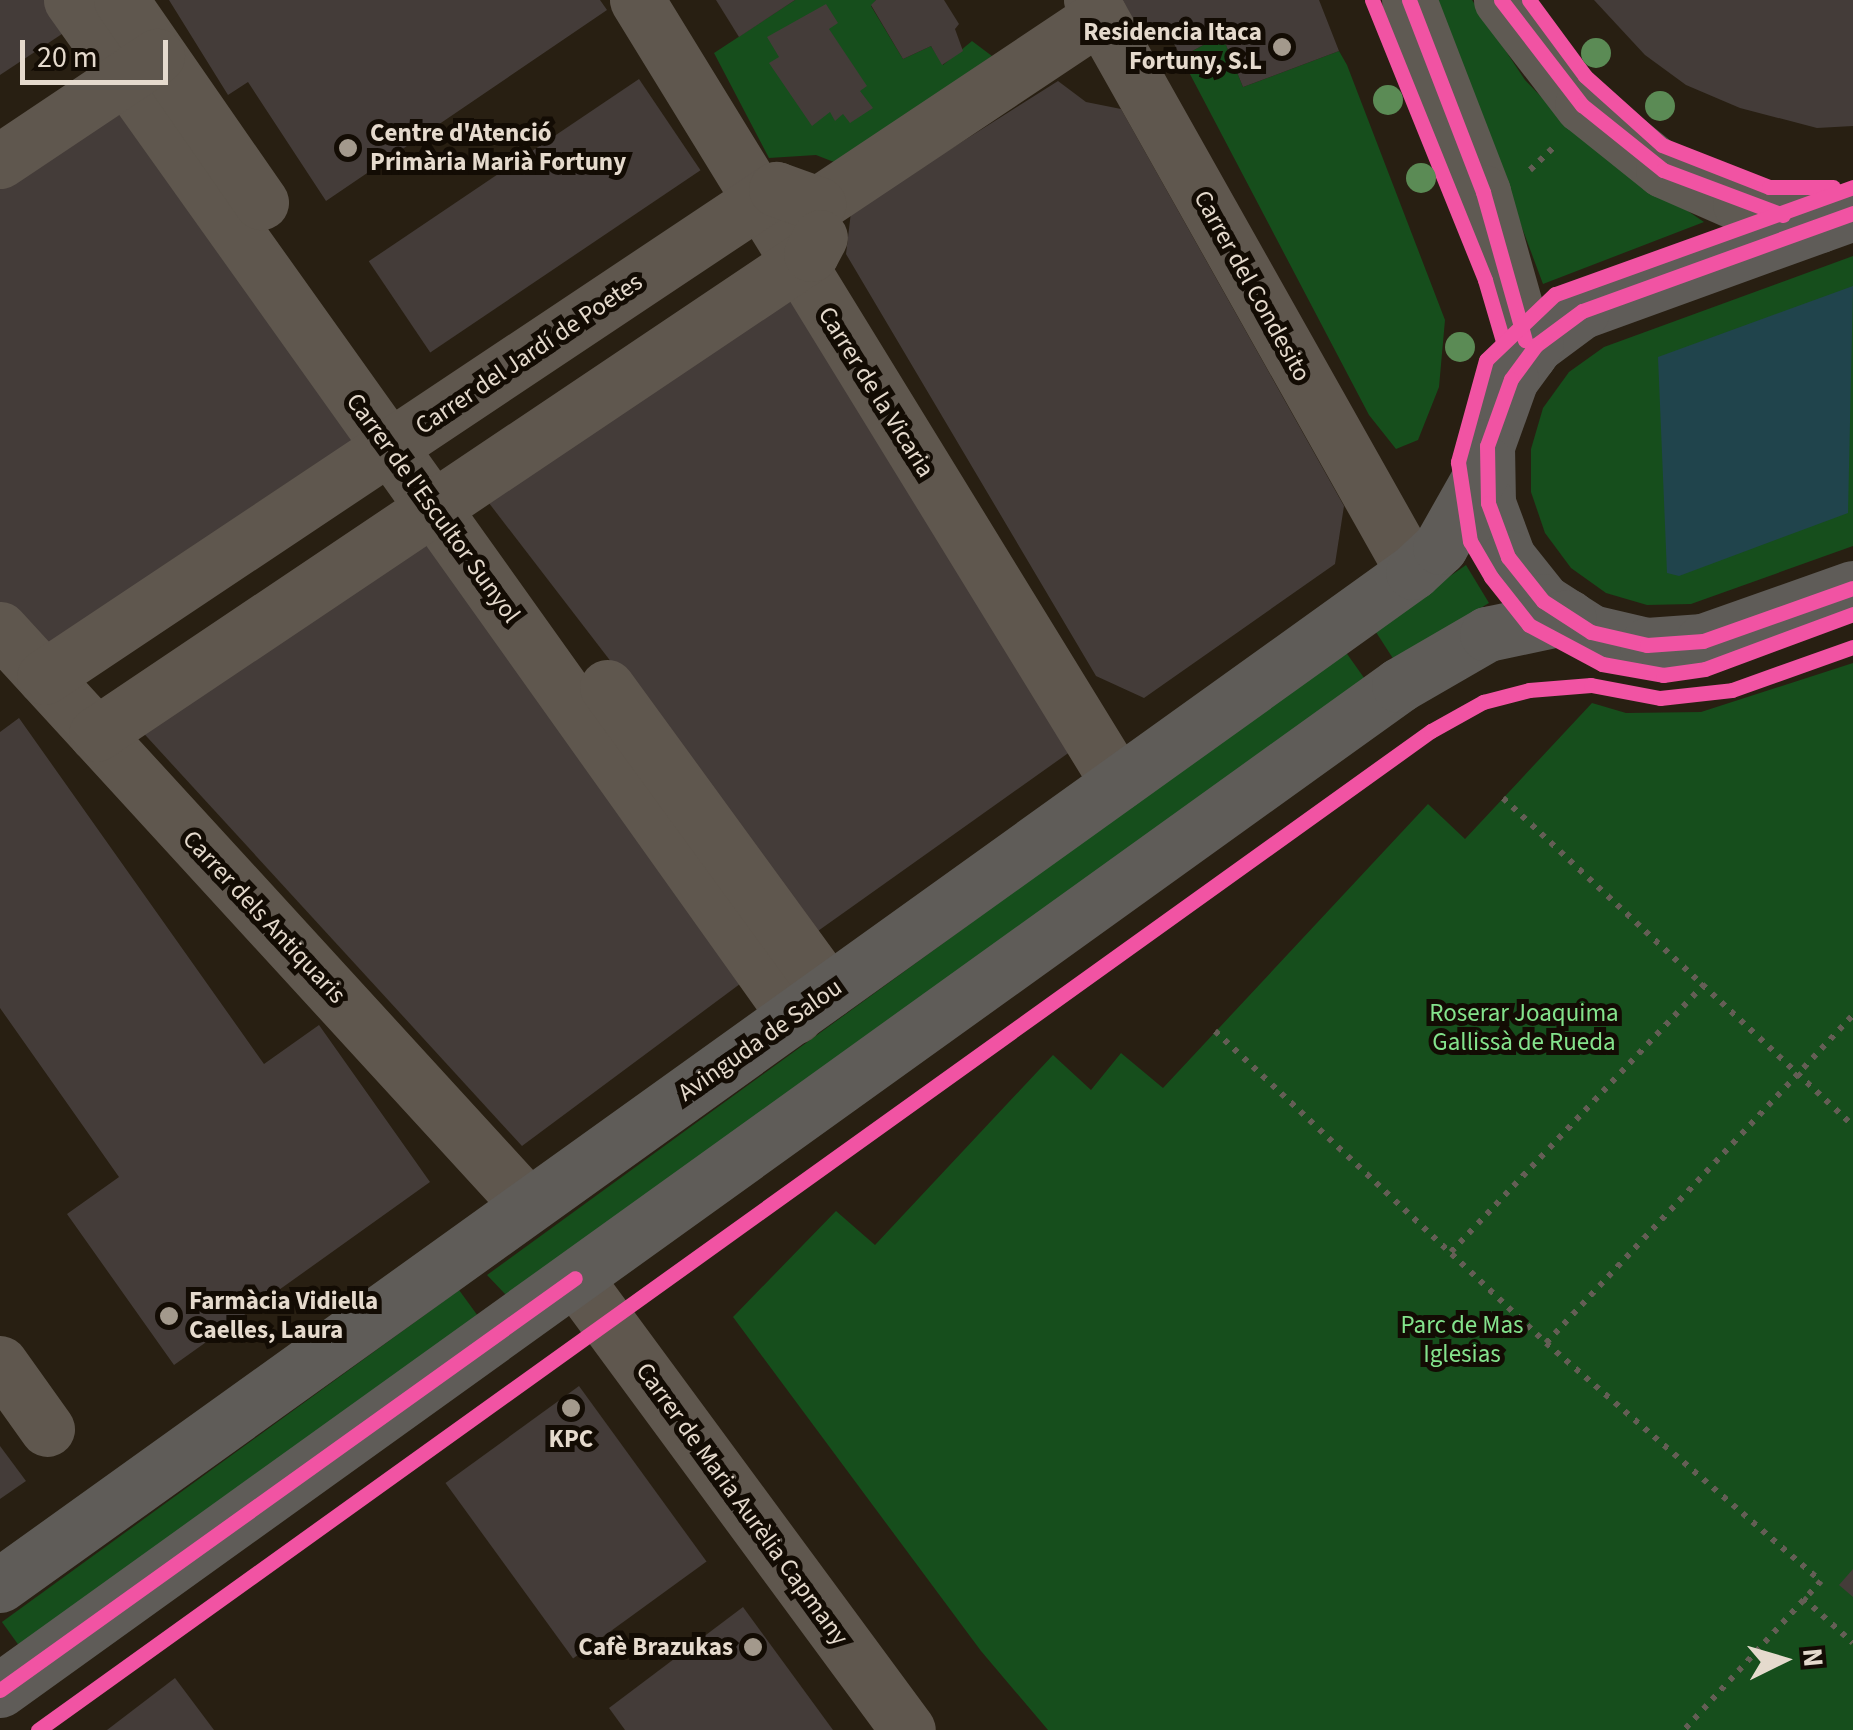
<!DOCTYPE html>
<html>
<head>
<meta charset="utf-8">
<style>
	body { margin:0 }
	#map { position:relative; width:1853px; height:1730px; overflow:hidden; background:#281f12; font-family:"Source Sans 3",sans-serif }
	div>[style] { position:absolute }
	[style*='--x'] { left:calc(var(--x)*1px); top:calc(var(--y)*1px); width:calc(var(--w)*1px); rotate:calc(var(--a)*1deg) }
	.green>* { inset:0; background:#164e1c; transform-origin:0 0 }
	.water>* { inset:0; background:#20444c }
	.building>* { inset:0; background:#443c39; transform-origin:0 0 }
	.path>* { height:6px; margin-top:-3px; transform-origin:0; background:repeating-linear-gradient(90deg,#645e55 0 5px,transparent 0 13px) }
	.minor>* { height:55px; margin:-27.5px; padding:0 27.5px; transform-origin:27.5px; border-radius:27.5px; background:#5f574e }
	.secondary>* { height:55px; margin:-27.5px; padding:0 27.5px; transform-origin:27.5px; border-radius:27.5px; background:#5f5a53 }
	.primary>* { height:55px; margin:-27.5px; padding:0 27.5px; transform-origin:27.5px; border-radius:27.5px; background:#5f5c58 }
	.cycleway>* { height:15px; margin:-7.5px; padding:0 7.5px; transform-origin:7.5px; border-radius:7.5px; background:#f153a3 }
	.trees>* { width:30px; height:30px; margin:-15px; border-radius:50%; background:#5b8b55 }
	.dots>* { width:28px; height:28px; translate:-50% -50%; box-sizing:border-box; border:5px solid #130c04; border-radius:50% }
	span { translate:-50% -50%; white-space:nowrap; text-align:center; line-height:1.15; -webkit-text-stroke:10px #130c04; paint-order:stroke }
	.poi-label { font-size:25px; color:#e5dacd; font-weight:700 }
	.right { translate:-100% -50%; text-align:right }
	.left { translate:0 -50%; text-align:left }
	.street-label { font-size:25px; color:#e5dacd }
	.park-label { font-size:25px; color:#84e38c }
	.north { position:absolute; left:1733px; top:1610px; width:100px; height:100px; -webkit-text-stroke:8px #130c04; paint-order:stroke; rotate:85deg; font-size:28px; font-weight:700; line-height:40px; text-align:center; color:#e5dacd }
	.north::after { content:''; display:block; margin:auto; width:35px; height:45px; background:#e5dacd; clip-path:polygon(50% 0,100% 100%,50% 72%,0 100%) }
	.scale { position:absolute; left:20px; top:40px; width:148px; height:45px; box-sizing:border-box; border:5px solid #e5dacd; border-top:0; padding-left:12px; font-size:30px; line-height:35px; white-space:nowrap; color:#e5dacd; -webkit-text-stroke:8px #130c04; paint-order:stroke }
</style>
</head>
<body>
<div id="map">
	<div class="green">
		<i style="clip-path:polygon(795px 0,876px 0,871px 6px,903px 59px,931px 46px,943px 65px,972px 41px,992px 56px,839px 164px,816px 155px,769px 158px,714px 53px)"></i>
		<i style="clip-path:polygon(1437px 0,1472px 0,1525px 80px,1582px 139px,1704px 222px,1543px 284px)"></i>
		<i style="clip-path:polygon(1222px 35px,1243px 87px,1339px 51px,1347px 65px,1445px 320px,1439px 387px,1418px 440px,1396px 449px,1369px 415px,1181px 57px)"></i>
		<i style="clip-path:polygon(1853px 256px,1853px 546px,1691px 604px,1647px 605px,1606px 593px,1571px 568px,1545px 533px,1531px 492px,1531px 449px,1543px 408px,1569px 372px,1604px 347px)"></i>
		<i style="clip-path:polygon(1466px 565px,1489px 603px,1394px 660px,1374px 629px)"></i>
		<i style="clip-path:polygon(1345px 651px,1367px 682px,506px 1295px,487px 1275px)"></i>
		<i style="clip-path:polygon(1853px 663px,1853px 1730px,1048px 1730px,981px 1651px,733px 1317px,836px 1211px,875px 1245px,1053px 1055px,1091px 1090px,1121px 1053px,1163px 1088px,1428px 804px,1465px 839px,1592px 703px,1626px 713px,1701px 712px)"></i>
		<i style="left:459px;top:1290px;width:31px;height:565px;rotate:54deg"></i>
	</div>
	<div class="water">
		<i style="clip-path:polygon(1853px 286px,1848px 513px,1679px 576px,1667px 573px,1658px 357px)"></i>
	</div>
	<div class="building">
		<i style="clip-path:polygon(0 0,48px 0,68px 30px,0 75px)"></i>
		<i style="clip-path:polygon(169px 0,600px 0,607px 10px,326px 201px,248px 82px,228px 95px)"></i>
		<i style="clip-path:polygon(716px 0,795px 0,739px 37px)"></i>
		<i style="clip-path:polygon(876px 0,944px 0,959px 24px,955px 29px,963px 51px,942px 65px,931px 46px,903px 59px,871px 5px)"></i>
		<i style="clip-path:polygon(1116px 0,1319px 0,1339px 51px,1243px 87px,1222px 35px,1181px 57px,1166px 29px,1138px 43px)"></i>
		<i style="clip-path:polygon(1594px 0,1853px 0,1853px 126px,1817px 128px,1740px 108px,1686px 85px,1645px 55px)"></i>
		<i style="clip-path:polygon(826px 4px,838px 23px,829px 29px,867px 86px,860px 91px,873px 108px,850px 123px,843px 114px,835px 121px,830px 112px,812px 126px,769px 63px,779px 57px,767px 37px)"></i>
		<i style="left:639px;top:79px;width:110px;height:326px;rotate:56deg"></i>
		<i style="clip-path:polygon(1058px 81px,1086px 102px,1121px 109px,1344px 506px,1335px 564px,1144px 698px,1096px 676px,846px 254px,851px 212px)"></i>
		<i style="clip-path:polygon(123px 101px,365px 444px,47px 656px,0 603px,0 180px)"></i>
		<i style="clip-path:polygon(791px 283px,1074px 749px,818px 931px,482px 494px)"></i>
		<i style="clip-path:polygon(431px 530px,748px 978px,522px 1146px,137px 726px)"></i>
		<i style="clip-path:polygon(19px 718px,264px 1064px,319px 1025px,430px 1182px,174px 1365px,67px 1214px,119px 1177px,0 1008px,0 732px)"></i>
		<i style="left:579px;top:1386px;width:217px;height:165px;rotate:54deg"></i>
		<i style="clip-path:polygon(0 1446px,26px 1481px,0 1499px)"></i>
		<i style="clip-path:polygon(1853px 1569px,1853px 1597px,1839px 1585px)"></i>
		<i style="clip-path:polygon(743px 1607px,833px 1730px,625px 1730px,609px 1708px)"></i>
		<i style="clip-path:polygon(175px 1678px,214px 1730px,107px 1730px)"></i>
	</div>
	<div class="path">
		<i style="--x:1530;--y:170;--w:32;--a:-44"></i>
		<i style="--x:1503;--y:798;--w:480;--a:43.1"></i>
		<i style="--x:1215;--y:1031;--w:455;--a:43.3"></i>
		<i style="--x:1546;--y:1343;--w:364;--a:40.9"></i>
		<i style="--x:1821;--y:1581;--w:202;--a:132.6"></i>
		<i style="--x:1451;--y:1252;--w:369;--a:-46.6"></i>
		<i style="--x:1546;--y:1343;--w:449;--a:-46.9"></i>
		<i style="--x:1803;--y:1598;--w:67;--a:42"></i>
	</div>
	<div class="minor">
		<i style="--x:71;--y:0;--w:1248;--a:54.53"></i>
		<i style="--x:121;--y:0;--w:246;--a:55.3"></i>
		<i style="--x:637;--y:0;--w:919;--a:58.44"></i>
		<i style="--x:1091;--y:0;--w:656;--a:60.62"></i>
		<i style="--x:0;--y:161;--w:189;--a:-33.8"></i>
		<i style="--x:818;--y:204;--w:339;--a:-33.7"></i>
		<i style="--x:0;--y:629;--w:781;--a:47.49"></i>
		<i style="--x:44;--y:677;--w:880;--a:-33.69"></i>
		<i style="--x:776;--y:189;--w:45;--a:19.7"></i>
		<i style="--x:607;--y:687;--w:376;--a:53.9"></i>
		<i style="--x:96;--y:734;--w:861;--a:-33.87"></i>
		<i style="--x:811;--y:254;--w:19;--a:-62"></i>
		<i style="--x:575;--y:1278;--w:561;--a:53.62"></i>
		<i style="--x:0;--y:1363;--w:81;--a:54.5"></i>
	</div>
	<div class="secondary">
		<i style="--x:1409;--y:0;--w:206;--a:68.9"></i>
		<i style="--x:1483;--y:192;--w:169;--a:74.2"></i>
		<i style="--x:1501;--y:0;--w:133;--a:52.4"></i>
		<i style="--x:1582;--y:105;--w:104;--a:38.7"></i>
		<i style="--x:1663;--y:170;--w:84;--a:23.8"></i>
		<i style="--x:1740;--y:204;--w:82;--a:14.9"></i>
	</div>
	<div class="primary">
		<i style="--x:1853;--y:213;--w:288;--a:160.1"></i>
		<i style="--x:1582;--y:311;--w:57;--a:143.5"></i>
		<i style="--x:1536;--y:345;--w:42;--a:126.3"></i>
		<i style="--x:1511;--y:379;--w:71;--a:109.7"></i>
		<i style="--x:1487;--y:446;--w:57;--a:89"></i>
		<i style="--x:1488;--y:503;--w:58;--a:69.7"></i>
		<i style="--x:1508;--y:557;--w:56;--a:51.5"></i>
		<i style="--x:1543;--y:601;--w:57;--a:32.9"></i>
		<i style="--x:1591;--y:632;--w:57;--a:13.1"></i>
		<i style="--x:1647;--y:645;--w:56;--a:-4.1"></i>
		<i style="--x:1703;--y:641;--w:159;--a:-19.5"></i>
		<i style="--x:0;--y:1585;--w:1739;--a:-35.64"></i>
		<i style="--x:1413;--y:572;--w:37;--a:-43"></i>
		<i style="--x:1440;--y:547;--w:95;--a:-60.5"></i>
		<i style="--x:0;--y:1690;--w:1723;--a:-35.69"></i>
		<i style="--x:1399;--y:685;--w:102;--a:-30.1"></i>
		<i style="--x:1487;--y:634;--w:83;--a:-11.9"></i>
	</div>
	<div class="cycleway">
		<i style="--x:1372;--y:0;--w:302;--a:68"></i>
		<i style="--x:1485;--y:280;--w:64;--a:73.6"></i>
		<i style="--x:1409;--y:0;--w:206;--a:68.9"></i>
		<i style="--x:1483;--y:192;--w:154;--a:74.2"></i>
		<i style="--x:1501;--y:0;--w:133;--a:52.4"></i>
		<i style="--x:1582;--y:105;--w:104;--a:38.7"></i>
		<i style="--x:1663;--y:170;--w:128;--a:20.6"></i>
		<i style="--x:1529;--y:0;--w:94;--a:53.6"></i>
		<i style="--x:1585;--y:76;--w:103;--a:41.9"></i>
		<i style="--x:1662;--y:145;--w:115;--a:21.4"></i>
		<i style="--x:1769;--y:187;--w:64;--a:0"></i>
		<i style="--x:1853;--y:187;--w:317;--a:160.2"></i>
		<i style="--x:1555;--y:294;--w:95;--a:136.3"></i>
		<i style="--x:1486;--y:360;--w:106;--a:105.4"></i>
		<i style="--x:1458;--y:462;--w:80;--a:81.4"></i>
		<i style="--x:1470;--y:541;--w:42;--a:59.7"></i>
		<i style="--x:1491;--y:577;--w:61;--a:51.6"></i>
		<i style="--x:1529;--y:625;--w:83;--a:28.1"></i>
		<i style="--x:1602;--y:664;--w:62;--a:10.2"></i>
		<i style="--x:1663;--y:675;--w:42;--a:-8.1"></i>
		<i style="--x:1705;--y:669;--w:158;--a:-20.4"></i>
		<i style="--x:1853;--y:213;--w:288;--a:160.1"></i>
		<i style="--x:1582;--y:311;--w:57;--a:143.5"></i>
		<i style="--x:1536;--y:345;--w:42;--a:126.3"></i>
		<i style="--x:1511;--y:379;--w:71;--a:109.7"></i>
		<i style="--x:1487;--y:446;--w:57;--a:89"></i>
		<i style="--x:1488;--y:503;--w:58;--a:69.7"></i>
		<i style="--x:1508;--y:557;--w:56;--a:51.5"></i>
		<i style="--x:1543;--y:601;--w:57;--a:32.9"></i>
		<i style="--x:1591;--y:632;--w:57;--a:13.1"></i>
		<i style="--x:1647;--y:645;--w:56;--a:-4.1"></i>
		<i style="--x:1703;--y:641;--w:159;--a:-19.5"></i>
		<i style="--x:0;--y:1690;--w:707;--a:-35.62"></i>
		<i style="--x:38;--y:1730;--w:1714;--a:-35.65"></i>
		<i style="--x:1431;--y:731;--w:60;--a:-29.1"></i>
		<i style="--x:1483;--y:702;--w:48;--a:-14.6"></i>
		<i style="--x:1529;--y:690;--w:62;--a:-4.6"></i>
		<i style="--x:1591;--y:685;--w:70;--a:10.7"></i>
		<i style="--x:1660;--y:698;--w:72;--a:-6.3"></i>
		<i style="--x:1732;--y:690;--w:128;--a:-19.6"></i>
	</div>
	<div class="trees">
		<i style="left:1596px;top:53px"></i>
		<i style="left:1388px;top:100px"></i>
		<i style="left:1660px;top:106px"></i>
		<i style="left:1421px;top:178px"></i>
		<i style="left:1460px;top:347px"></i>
	</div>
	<div class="dots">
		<i style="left:1282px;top:47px;background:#a3998c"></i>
		<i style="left:348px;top:148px;background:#a3998c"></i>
		<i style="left:169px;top:1316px;background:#a3998c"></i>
		<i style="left:571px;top:1408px;background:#a3998c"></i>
		<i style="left:753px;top:1647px;background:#a3998c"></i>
	</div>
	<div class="poi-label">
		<span class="right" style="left:1262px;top:47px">Residencia Itaca<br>Fortuny, S.L</span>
		<span class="left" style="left:370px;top:148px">Centre d'Atenció<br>Primària Marià Fortuny</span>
		<span class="left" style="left:189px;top:1316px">Farmàcia Vidiella<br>Caelles, Laura</span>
		<span style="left:571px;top:1439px">KPC</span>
		<span class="right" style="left:733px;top:1647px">Cafè Brazukas</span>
	</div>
	<div class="street-label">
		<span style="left:1252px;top:286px;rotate:61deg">Carrer del Condesito</span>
		<span style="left:529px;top:354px;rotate:-34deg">Carrer del Jardí de Poetes</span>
		<span style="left:876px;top:392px;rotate:58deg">Carrer de la Vicaria</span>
		<span style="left:433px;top:508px;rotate:54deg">Carrer de l'Escultor Sunyol</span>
		<span style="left:264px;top:917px;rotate:47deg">Carrer dels Antiquaris</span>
		<span style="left:760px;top:1040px;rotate:-35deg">Avinguda de Salou</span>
		<span style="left:742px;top:1504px;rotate:54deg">Carrer de Maria Aurèlia Capmany</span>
	</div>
	<div class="park-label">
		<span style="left:1524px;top:1028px">Roserar Joaquima<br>Gallissà de Rueda</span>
		<span style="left:1462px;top:1340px">Parc de Mas<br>Iglesias</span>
	</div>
	<div class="north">N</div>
	<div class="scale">20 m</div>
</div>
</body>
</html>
